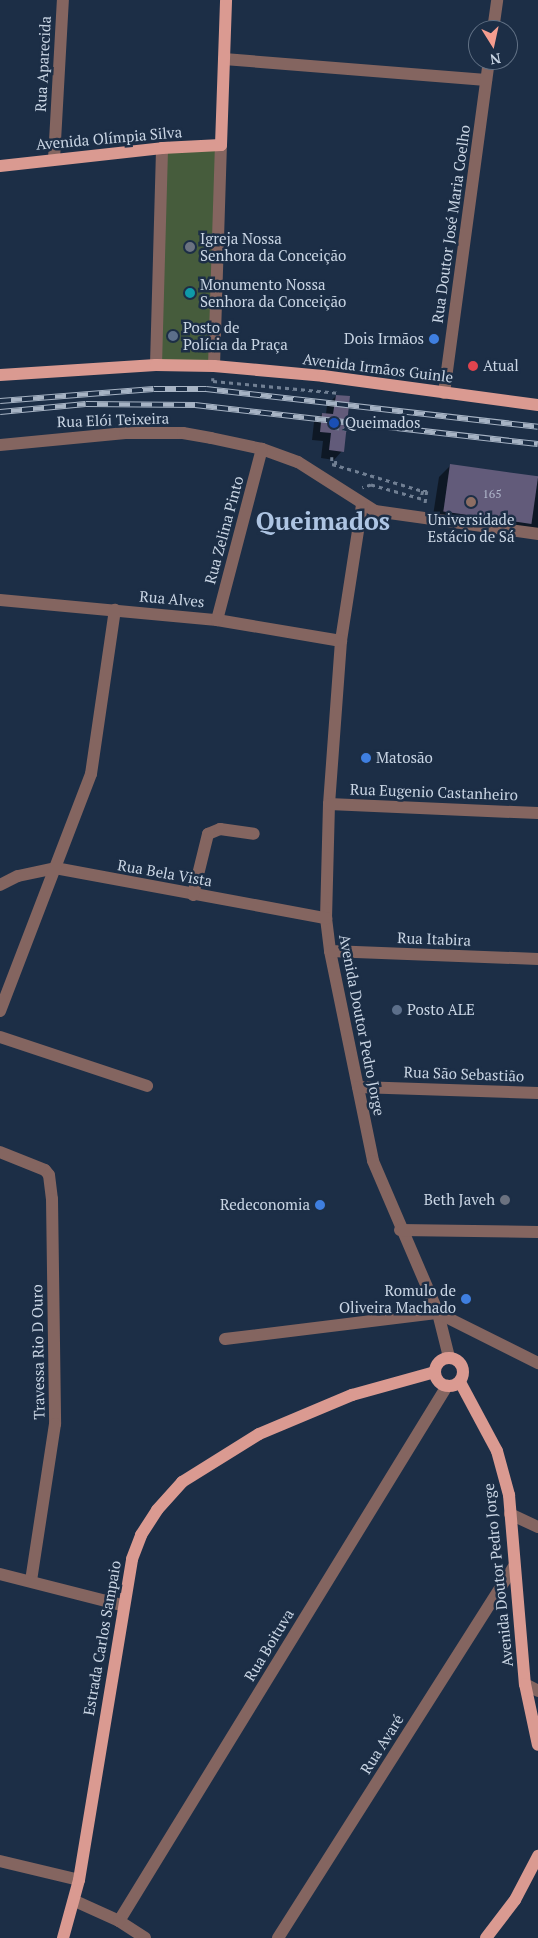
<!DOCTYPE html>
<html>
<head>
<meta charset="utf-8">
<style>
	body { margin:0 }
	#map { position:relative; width:538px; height:1938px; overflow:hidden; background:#1c2e46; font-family:"PT Serif",serif }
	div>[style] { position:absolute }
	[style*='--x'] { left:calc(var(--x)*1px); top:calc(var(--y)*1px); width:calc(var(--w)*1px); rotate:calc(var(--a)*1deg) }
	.green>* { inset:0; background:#465c3c; transform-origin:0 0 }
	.shadow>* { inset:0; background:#0007 }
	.building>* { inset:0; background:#625b7a; transform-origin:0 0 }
	.path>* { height:2.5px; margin-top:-1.25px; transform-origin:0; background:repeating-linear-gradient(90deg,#707f93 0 4px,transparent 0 8px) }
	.minor>* { height:12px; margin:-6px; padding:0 6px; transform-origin:6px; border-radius:6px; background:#846560 }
	.major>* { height:12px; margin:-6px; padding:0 6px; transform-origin:6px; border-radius:6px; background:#da9a91 }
	.major>.ring { margin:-6px; padding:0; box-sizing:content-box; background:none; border:12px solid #da9a91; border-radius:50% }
	.rail>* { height:5.5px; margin-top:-2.75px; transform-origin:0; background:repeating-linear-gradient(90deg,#1c2e46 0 11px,#a6b3c4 0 22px); box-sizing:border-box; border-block:1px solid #a6b3c4 }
	.dots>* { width:14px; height:14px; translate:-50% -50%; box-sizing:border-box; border:2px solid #1c2e46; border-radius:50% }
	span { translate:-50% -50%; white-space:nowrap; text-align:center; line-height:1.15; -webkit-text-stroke:5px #1c2e46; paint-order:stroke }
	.number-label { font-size:12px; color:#afb6ca }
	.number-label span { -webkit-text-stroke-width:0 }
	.street-label { font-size:15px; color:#c9d5e4 }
	.poi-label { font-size:15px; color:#c9d5e4 }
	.left { translate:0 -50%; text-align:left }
	.right { translate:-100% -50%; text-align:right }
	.town-label { font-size:25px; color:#aec5e3; font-weight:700 }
	.north { position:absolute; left:468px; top:20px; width:50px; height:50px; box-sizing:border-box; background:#1c2e46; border:1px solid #617185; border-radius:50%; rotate:170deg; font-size:14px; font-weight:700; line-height:20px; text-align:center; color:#c9d5e4 }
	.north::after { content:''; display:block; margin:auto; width:18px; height:22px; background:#f59d8f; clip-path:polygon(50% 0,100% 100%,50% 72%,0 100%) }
</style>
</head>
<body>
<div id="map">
	<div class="green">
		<i style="left:221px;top:145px;width:221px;height:59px;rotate:92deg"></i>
	</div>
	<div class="shadow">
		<i style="clip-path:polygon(336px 396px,342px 451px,334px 460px,321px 458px,323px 441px,312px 440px,314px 422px,322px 414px,326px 414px,327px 405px)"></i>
		<i style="clip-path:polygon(450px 466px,538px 478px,538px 537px,432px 522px,439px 477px)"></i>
	</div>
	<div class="building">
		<i style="clip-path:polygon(336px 395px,350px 396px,344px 452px,329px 450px,331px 433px,320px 432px,322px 413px,333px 414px)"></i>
		<i style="left:450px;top:464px;width:89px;height:48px;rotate:8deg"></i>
	</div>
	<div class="path">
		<i style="--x:213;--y:378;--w:3;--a:90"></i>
		<i style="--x:213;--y:381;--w:127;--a:5.4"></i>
		<i style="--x:335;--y:428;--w:19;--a:6"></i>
		<i style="--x:332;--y:457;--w:7;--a:90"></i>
		<i style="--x:332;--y:464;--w:95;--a:16.5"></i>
		<i style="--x:423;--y:491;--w:8;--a:104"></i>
		<i style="--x:421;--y:499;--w:52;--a:-164.4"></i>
		<i style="--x:371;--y:485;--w:9;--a:162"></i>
		<i style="--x:335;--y:465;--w:8;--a:-83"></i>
		<i style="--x:423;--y:491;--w:4;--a:0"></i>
		<i style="--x:427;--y:491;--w:15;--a:98"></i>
	</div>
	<div class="minor">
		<i style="--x:493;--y:30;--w:30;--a:-82"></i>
		<i style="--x:224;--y:59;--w:263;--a:4.6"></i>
		<i style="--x:54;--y:159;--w:159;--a:-86.8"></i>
		<i style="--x:156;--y:365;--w:217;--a:-88.4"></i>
		<i style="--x:214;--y:366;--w:221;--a:-88.2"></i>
		<i style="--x:444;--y:393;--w:336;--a:-82.3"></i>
		<i style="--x:0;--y:445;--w:126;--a:-5.5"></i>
		<i style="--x:125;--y:433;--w:58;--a:0"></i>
		<i style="--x:183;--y:433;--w:28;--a:10"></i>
		<i style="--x:211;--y:438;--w:52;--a:12.2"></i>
		<i style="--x:262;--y:449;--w:38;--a:20"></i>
		<i style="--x:298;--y:462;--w:91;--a:32.5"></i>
		<i style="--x:375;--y:511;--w:165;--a:8"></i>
		<i style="--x:362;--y:505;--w:138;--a:98.8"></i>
		<i style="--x:341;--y:641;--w:163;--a:94.2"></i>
		<i style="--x:329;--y:804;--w:114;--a:91.5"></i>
		<i style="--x:326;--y:918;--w:33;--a:83"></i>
		<i style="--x:330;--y:951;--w:214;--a:78.4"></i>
		<i style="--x:373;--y:1161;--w:165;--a:66.8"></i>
		<i style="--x:438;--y:1313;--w:45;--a:76"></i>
		<i style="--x:0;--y:600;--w:218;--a:5.3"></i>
		<i style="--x:217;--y:620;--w:126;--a:9.6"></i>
		<i style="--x:217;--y:620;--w:177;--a:-75.3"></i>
		<i style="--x:329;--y:804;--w:209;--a:2.5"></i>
		<i style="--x:0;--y:885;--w:20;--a:-27"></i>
		<i style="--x:18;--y:876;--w:38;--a:-12"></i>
		<i style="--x:55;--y:868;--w:276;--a:10.5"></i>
		<i style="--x:193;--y:895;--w:63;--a:-76.2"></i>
		<i style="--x:208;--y:834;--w:13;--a:-23"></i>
		<i style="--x:220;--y:829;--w:34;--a:8"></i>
		<i style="--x:330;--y:951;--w:208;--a:2.2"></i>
		<i style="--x:0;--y:1011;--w:254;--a:-69"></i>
		<i style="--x:91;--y:774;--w:166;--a:-81.7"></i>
		<i style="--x:0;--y:1037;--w:155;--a:18.4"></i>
		<i style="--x:358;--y:1087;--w:180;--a:1.9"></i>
		<i style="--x:0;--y:1152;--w:48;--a:21.8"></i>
		<i style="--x:45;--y:1170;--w:6;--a:51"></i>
		<i style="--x:49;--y:1175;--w:24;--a:83"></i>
		<i style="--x:52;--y:1199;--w:225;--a:89.2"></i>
		<i style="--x:55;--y:1424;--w:159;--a:98.7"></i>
		<i style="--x:400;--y:1230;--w:138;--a:0.8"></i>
		<i style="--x:225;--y:1339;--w:215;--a:-7"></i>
		<i style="--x:438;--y:1313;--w:112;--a:26.6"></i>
		<i style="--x:510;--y:1514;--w:31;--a:25"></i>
		<i style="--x:0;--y:1574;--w:126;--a:14.3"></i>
		<i style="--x:525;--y:1684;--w:15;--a:28"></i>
		<i style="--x:0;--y:1861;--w:81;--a:13.5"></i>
		<i style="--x:75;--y:1901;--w:48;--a:24.4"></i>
		<i style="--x:119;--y:1921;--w:31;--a:33"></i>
		<i style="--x:119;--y:1921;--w:628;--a:-58.49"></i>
		<i style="--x:278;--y:1938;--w:439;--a:-57.6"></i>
	</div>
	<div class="major">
		<i style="--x:0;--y:166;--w:163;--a:-6.3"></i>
		<i style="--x:162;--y:148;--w:59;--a:-2.9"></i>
		<i style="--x:221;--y:145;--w:145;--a:-88"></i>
		<i style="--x:0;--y:375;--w:156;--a:-3.7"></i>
		<i style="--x:156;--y:365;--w:58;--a:1"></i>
		<i style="--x:214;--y:366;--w:109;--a:5.2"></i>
		<i style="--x:323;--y:376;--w:217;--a:7.7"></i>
		<i class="ring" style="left:435px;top:1358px;width:16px;height:16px"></i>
		<i style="--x:460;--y:1382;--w:78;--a:61.8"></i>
		<i style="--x:497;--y:1451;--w:46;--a:74.7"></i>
		<i style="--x:509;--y:1495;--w:190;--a:85.2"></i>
		<i style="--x:525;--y:1684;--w:62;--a:78"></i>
		<i style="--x:63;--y:1938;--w:60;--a:-74.6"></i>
		<i style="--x:79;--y:1880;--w:325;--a:-80.6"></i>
		<i style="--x:132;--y:1559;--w:26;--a:-69"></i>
		<i style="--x:141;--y:1535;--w:30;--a:-57"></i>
		<i style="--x:157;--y:1510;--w:38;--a:-48"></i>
		<i style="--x:182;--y:1482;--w:91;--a:-31.9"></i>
		<i style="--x:259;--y:1434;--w:101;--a:-22.8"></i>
		<i style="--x:352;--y:1395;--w:86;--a:-15.5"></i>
		<i style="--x:486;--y:1938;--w:48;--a:-52.7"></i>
		<i style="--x:515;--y:1900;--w:50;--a:-62.4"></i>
	</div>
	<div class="rail">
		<i style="--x:0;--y:401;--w:154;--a:-4.5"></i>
		<i style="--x:154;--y:389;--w:52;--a:0"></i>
		<i style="--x:206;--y:389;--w:334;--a:6.5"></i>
		<i style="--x:0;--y:412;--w:86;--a:-5.3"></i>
		<i style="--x:86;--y:404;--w:109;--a:0.5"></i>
		<i style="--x:195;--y:405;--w:345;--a:6.5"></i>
	</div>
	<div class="dots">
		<i style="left:190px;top:247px;background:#6b7280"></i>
		<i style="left:190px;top:293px;background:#0f9aa8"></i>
		<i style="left:173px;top:336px;background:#5c6f8a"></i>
		<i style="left:434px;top:339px;background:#3f7fe0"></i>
		<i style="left:473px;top:366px;background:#e0444e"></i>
		<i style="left:334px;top:423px;background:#1a4fb4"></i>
		<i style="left:471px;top:502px;background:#8d6e63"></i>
		<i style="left:366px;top:758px;background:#3f7fe0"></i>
		<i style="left:397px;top:1010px;background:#5c6f8a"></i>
		<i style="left:505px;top:1200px;background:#6b7280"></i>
		<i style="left:320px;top:1205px;background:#3f7fe0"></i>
		<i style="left:466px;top:1299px;background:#3f7fe0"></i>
	</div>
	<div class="number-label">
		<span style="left:492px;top:494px">165</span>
	</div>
	<div class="street-label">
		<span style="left:43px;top:64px;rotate:-87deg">Rua Aparecida</span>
		<span style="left:109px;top:138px;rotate:-5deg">Avenida Olímpia Silva</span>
		<span style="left:451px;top:224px;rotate:-82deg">Rua Doutor José Maria Coelho</span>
		<span style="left:378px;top:368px;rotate:7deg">Avenida Irmãos Guinle</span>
		<span style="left:113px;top:420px;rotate:-2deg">Rua Elói Teixeira</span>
		<span style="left:224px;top:530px;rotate:-75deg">Rua Zelina Pinto</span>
		<span style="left:172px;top:599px;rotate:5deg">Rua Alves</span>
		<span style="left:434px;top:792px;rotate:2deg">Rua Eugenio Castanheiro</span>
		<span style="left:165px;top:873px;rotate:10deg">Rua Bela Vista</span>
		<span style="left:434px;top:939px;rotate:2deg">Rua Itabira</span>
		<span style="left:362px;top:1025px;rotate:79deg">Avenida Doutor Pedro Jorge</span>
		<span style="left:464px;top:1074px;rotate:2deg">Rua São Sebastião</span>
		<span style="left:38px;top:1352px;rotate:-91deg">Travessa Rio D Ouro</span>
		<span style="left:498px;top:1575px;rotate:-96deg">Avenida Doutor Pedro Jorge</span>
		<span style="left:102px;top:1638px;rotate:-80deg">Estrada Carlos Sampaio</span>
		<span style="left:269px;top:1645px;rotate:-59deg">Rua Boituva</span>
		<span style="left:382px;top:1744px;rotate:-58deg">Rua Avaré</span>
	</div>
	<div class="poi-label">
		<span class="left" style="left:200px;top:247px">Igreja Nossa<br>Senhora da Conceição</span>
		<span class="left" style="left:200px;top:293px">Monumento Nossa<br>Senhora da Conceição</span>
		<span class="left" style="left:183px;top:336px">Posto de<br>Polícia da Praça</span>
		<span class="right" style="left:424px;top:339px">Dois Irmãos</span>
		<span class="left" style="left:483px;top:366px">Atual</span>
		<span class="left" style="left:345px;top:423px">Queimados</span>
		<span style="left:471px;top:528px">Universidade<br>Estácio de Sá</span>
		<span class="left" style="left:376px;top:758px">Matosão</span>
		<span class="left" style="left:407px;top:1010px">Posto ALE</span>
		<span class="right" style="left:495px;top:1200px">Beth Javeh</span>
		<span class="right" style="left:310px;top:1205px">Redeconomia</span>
		<span class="right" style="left:456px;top:1299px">Romulo de<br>Oliveira Machado</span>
	</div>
	<div class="town-label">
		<span style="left:323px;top:521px">Queimados</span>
	</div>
	<div class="north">N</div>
</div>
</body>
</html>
